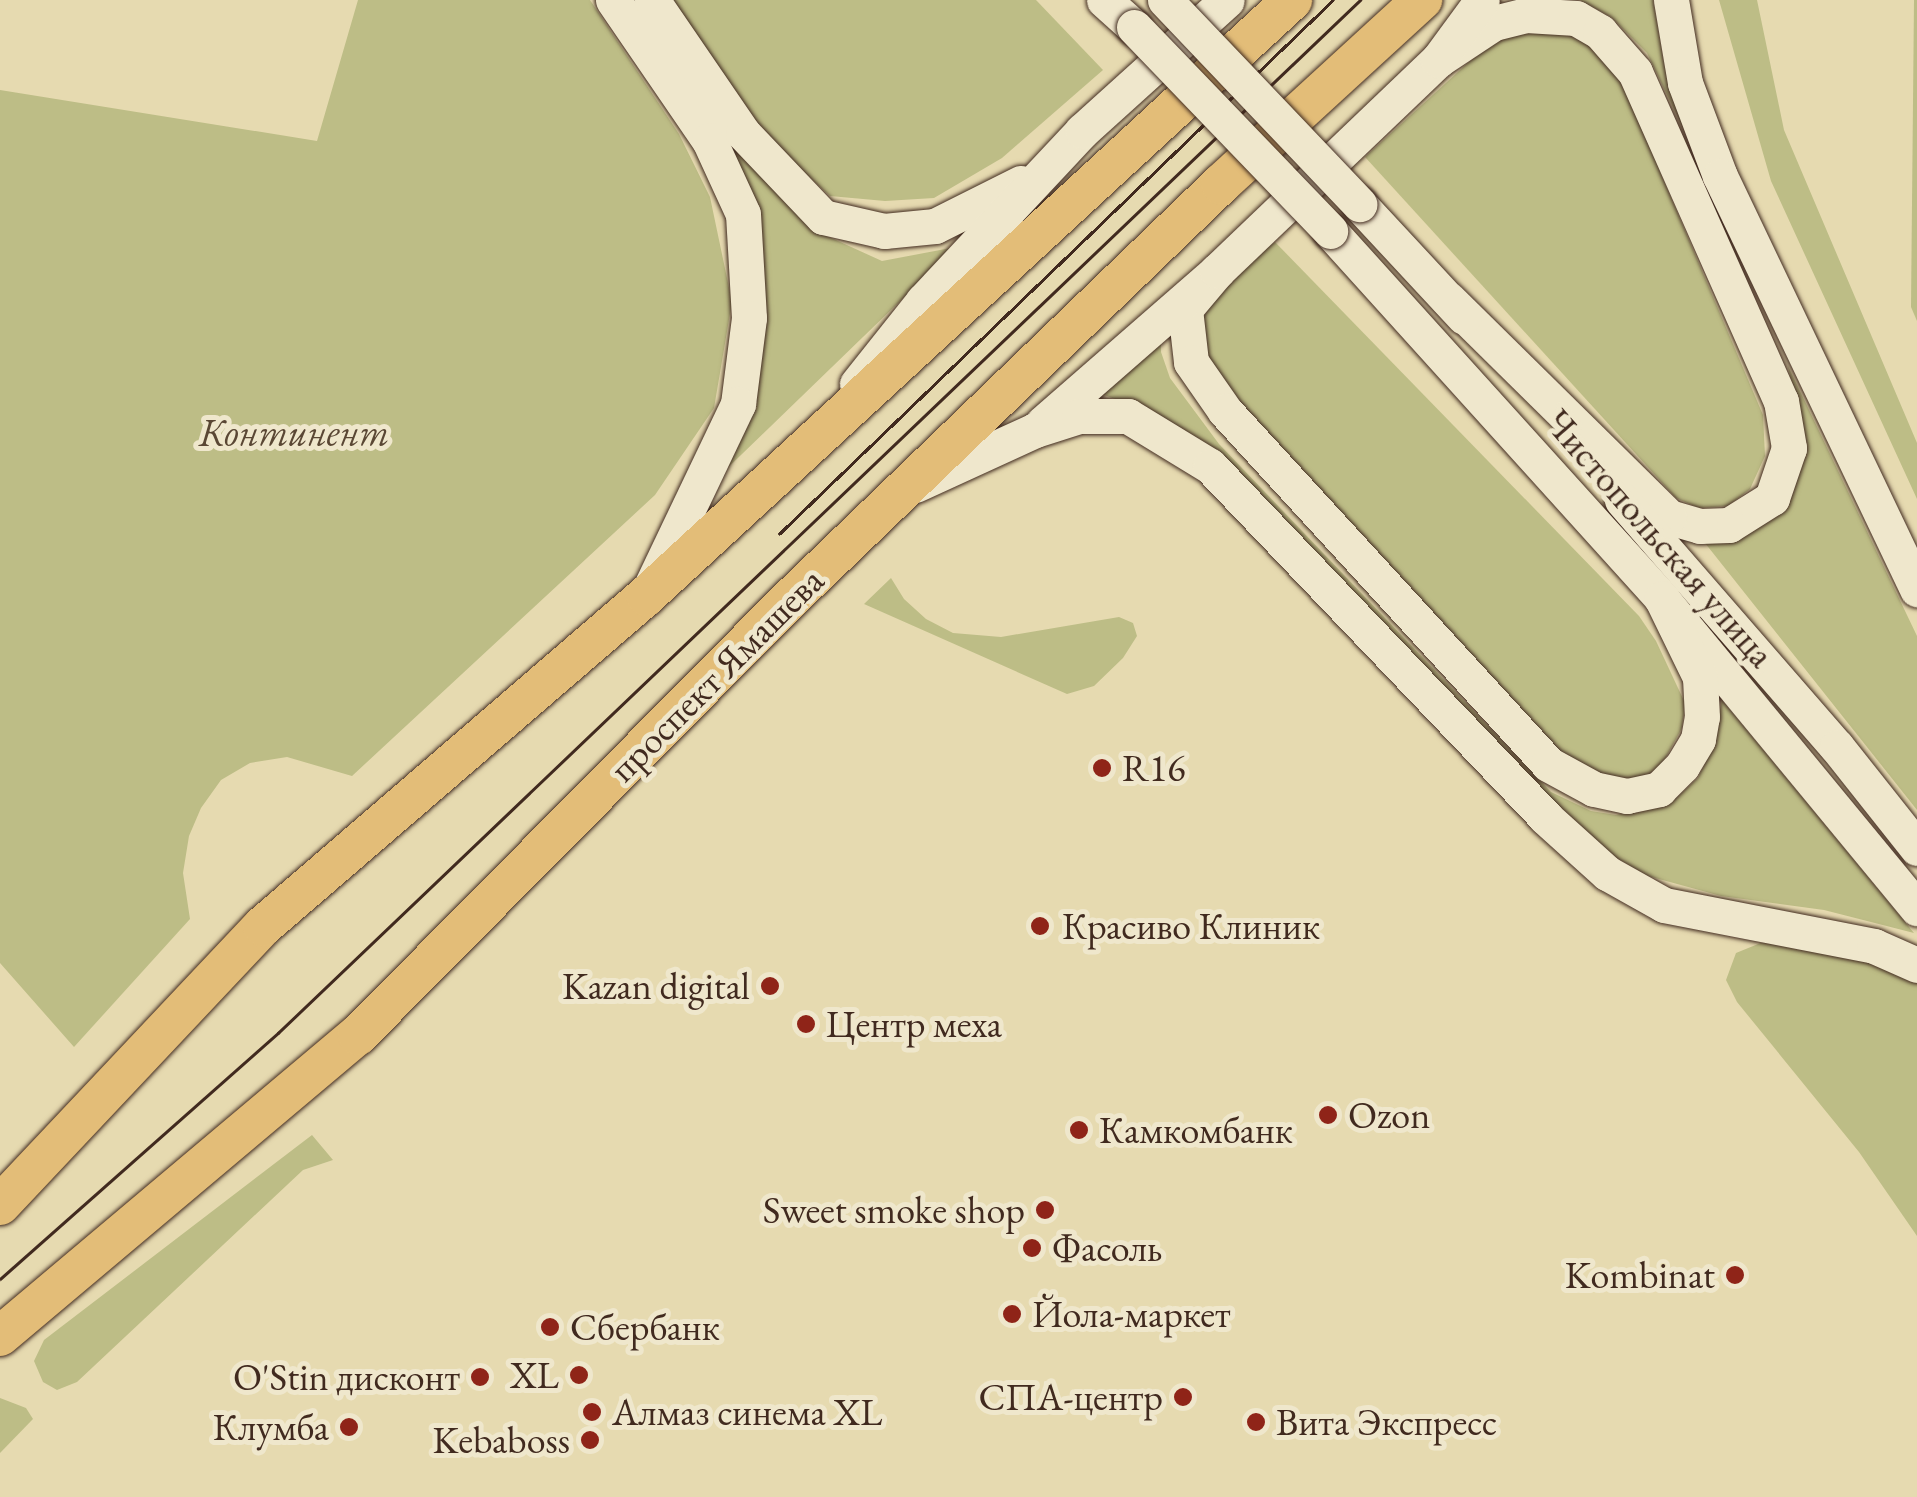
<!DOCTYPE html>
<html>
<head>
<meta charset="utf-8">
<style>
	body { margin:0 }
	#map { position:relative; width:1917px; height:1497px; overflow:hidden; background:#e6dab0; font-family:"EB Garamond",serif }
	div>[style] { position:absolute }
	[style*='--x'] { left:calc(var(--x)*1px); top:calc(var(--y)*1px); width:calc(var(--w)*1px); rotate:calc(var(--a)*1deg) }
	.green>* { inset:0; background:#bdbd86 }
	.roads { filter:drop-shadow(0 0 2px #412a1f) drop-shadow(0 0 2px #412a1f) }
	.secondary>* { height:35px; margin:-17.5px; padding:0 17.5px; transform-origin:17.5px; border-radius:17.5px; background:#efe7cc }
	.primary>* { height:40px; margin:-20px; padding:0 20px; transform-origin:20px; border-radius:20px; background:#e3bd78 }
	.tram>* { height:2.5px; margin:-1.25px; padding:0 1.25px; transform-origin:1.25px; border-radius:1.25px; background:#412a1f }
	.bridges { filter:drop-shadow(0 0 2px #412a1f) drop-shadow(0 0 2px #412a1f) }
	.secondary-bridge>* { height:35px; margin:-17.5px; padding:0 17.5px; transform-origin:17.5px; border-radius:17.5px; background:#efe7cc }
	.dots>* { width:28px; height:28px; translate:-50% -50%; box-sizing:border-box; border:5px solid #efe7cc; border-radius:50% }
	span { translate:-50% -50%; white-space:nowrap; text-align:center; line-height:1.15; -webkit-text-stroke:10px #efe7cc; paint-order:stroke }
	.park-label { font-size:38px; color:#5a4734; font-style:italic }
	.street-label { font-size:38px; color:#412a1f }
	.poi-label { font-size:38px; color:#412a1f }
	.left { translate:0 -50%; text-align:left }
	.right { translate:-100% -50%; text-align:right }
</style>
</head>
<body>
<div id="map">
	<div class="green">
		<i style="clip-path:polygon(358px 0,590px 0,679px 134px,710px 197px,732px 302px,714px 408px,655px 495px,352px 776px,287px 757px,250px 763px,221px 780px,201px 808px,189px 836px,183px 873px,190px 919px,74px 1047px,0 963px,0 90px,317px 141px)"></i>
		<i style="clip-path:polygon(626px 0,641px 0,816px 231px,882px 261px,956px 247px,711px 484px,756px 396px,764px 336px,763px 269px)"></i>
		<i style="clip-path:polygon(670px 0,1036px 0,1103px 70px,1002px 158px,934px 198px,885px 201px,830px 196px,781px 151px,741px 103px)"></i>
		<i style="clip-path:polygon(1580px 0,1653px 0,1664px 64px,1684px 130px,1647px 53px,1611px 17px)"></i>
		<i style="clip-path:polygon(1719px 0,1757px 0,1784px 130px,1917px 443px,1917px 499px,1771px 181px)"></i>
		<i style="clip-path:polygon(1914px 0,1917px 0,1917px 321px,1911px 307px)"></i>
		<i style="clip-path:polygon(1519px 31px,1551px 31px,1584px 37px,1620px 77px,1763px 415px,1765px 456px,1750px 489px,1728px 506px,1699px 508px,1676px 498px,1365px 157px,1494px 39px)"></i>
		<i style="clip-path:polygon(1275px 242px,1639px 616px,1656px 641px,1685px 703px,1682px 728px,1661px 766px,1644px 778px,1606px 780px,1554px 757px,1208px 366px,1199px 330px,1207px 310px,1256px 256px)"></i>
		<i style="clip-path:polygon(1161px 330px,1161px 352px,1170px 378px,1219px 444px,1551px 792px,1591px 811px,1616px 815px,1674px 800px,1698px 778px,1713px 745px,1722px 700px,1914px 933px,1824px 910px,1721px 896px,1648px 876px,1601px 849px,1545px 798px,1216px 451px,1156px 414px,1096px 392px)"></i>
		<i style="clip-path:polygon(1788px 366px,1917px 636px,1917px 810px,1705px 543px,1788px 498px,1797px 480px,1796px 406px)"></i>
		<i style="clip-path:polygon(891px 578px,904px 599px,926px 619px,953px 633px,1001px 637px,1119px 617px,1133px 623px,1137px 636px,1123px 658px,1094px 686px,1067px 694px,864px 604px)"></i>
		<i style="clip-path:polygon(1763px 942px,1874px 961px,1917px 977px,1917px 1236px,1859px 1152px,1737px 1002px,1726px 980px,1736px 953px)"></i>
		<i style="clip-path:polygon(312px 1135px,333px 1160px,303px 1170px,77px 1382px,57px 1390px,43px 1382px,34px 1361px,44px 1340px)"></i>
		<i style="clip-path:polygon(0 1398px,26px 1408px,33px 1419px,0 1453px)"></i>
	</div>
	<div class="roads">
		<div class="secondary">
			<i style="--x:613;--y:0;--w:170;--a:55.6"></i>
			<i style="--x:709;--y:140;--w:81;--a:65.3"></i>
			<i style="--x:743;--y:214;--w:104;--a:86.7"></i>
			<i style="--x:749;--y:318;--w:87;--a:97.3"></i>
			<i style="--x:738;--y:404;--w:207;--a:115.5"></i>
			<i style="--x:652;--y:0;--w:161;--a:55.6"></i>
			<i style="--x:743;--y:133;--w:116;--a:46.4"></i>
			<i style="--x:823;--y:217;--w:63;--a:12.9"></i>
			<i style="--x:884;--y:231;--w:51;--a:-5.6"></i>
			<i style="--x:935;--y:226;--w:96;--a:-26.6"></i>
			<i style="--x:1104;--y:0;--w:40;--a:42"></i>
			<i style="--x:1671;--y:0;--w:84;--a:80.4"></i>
			<i style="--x:1685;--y:83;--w:99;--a:69.4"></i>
			<i style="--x:1720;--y:176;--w:458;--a:64.5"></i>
			<i style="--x:1438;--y:60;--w:67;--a:-33.5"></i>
			<i style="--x:1494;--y:23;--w:33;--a:-14"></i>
			<i style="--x:1526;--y:15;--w:50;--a:3.4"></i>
			<i style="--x:1576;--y:18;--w:28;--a:30"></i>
			<i style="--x:1600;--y:32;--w:53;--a:48.8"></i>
			<i style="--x:1635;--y:72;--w:360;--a:66.1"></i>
			<i style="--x:1781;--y:401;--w:48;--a:80.3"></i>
			<i style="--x:1789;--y:448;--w:53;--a:108.8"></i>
			<i style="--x:1772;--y:498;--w:51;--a:147.9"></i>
			<i style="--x:1729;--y:525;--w:29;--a:178"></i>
			<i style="--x:1700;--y:526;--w:32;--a:-164"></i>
			<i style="--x:1669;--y:517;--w:309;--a:-135.4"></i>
			<i style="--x:1359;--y:204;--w:154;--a:47.1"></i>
			<i style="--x:1330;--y:231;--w:496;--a:47.9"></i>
			<i style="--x:1662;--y:599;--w:401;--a:50.5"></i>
			<i style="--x:1217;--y:271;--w:50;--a:130.1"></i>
			<i style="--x:1185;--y:309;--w:53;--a:83.5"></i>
			<i style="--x:1191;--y:362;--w:60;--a:55.2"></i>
			<i style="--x:1225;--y:411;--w:478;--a:47.5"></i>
			<i style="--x:1548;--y:764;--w:52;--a:28.5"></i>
			<i style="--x:1594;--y:789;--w:34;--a:12"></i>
			<i style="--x:1627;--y:796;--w:33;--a:-12"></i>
			<i style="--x:1659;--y:789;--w:33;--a:-45"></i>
			<i style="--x:1682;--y:766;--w:31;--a:-59"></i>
			<i style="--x:1698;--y:739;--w:22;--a:-80"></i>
			<i style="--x:1702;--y:717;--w:40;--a:-92.9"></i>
			<i style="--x:1700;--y:677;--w:87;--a:-116"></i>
			<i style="--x:857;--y:384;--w:106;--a:-51.5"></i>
			<i style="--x:923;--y:301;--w:233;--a:-46.9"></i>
			<i style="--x:1082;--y:131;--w:195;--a:-42.1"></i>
			<i style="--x:1043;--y:423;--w:231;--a:-41.1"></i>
			<i style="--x:1217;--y:271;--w:306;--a:-43.7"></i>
			<i style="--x:1438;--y:60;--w:74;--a:-53.7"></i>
			<i style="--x:915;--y:485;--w:132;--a:-24.6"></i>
			<i style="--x:1035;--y:430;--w:46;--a:-17.7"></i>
			<i style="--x:1079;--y:416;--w:49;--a:0"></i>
			<i style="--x:1128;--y:416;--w:96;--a:31.4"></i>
			<i style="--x:1210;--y:466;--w:485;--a:46.3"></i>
			<i style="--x:1545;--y:817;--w:84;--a:42.1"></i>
			<i style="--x:1607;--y:873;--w:65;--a:29.3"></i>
			<i style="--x:1664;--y:905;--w:214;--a:11"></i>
			<i style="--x:1874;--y:946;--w:47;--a:23.8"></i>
			<i style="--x:1622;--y:500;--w:327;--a:49"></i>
			<i style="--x:1837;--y:747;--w:129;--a:51.6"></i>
		</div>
		<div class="primary">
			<i style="--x:0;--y:1205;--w:383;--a:-46.7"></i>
			<i style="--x:263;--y:926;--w:506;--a:-40.75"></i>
			<i style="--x:646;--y:596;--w:879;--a:-42.69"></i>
			<i style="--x:0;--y:1336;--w:468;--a:-40.1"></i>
			<i style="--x:358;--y:1035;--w:611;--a:-45.27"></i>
			<i style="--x:788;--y:601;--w:601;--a:-43.92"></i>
			<i style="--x:1221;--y:184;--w:273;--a:-42.5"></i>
		</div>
	</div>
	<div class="tram">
		<i style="--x:779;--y:534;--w:769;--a:-43.95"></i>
		<i style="--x:0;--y:1279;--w:371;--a:-41.5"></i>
		<i style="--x:278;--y:1033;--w:1496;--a:-43.67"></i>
	</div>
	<div class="bridges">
		<div class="secondary-bridge">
			<i style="--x:1165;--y:0;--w:282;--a:46.4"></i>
			<i style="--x:1134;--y:27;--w:283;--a:46.1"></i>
		</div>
	</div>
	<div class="dots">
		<i style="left:1102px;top:768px;background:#8f2418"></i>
		<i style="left:1040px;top:926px;background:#8f2418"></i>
		<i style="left:770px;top:986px;background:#8f2418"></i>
		<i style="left:806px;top:1024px;background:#8f2418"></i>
		<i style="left:1328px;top:1115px;background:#8f2418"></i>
		<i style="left:1079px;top:1130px;background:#8f2418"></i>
		<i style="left:1045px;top:1210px;background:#8f2418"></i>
		<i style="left:1032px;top:1248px;background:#8f2418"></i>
		<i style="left:1735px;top:1275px;background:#8f2418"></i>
		<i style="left:1012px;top:1314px;background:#8f2418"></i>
		<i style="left:550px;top:1327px;background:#8f2418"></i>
		<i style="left:579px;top:1375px;background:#8f2418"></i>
		<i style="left:480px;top:1377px;background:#8f2418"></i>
		<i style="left:1183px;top:1397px;background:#8f2418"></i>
		<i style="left:592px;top:1412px;background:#8f2418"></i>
		<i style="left:1256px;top:1422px;background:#8f2418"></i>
		<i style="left:349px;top:1427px;background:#8f2418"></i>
		<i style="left:590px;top:1440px;background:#8f2418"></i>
	</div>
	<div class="park-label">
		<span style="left:294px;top:432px">Континент</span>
	</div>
	<div class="street-label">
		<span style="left:1660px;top:538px;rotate:49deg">Чистопольская улица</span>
		<span style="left:716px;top:674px;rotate:-45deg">проспект Ямашева</span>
	</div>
	<div class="poi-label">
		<span class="left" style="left:1122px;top:768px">R16</span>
		<span class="left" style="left:1062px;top:926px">Красиво Клиник</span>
		<span class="right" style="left:750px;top:986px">Kazan digital</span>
		<span class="left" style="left:826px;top:1024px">Центр меха</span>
		<span class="left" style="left:1348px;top:1115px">Ozon</span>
		<span class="left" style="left:1099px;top:1130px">Камкомбанк</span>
		<span class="right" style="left:1025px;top:1210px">Sweet smoke shop</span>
		<span class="left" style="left:1052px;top:1248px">Фасоль</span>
		<span class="right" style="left:1715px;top:1275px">Kombinat</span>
		<span class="left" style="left:1032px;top:1314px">Йола-маркет</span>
		<span class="left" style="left:570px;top:1327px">Сбербанк</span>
		<span class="right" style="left:559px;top:1375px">XL</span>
		<span class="right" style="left:460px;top:1377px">O'Stin дисконт</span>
		<span class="right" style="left:1163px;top:1397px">СПА-центр</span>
		<span class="left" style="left:612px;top:1412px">Алмаз синема XL</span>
		<span class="left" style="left:1276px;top:1422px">Вита Экспресс</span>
		<span class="right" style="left:329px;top:1427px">Клумба</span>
		<span class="right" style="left:570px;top:1440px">Kebaboss</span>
	</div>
</div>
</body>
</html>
